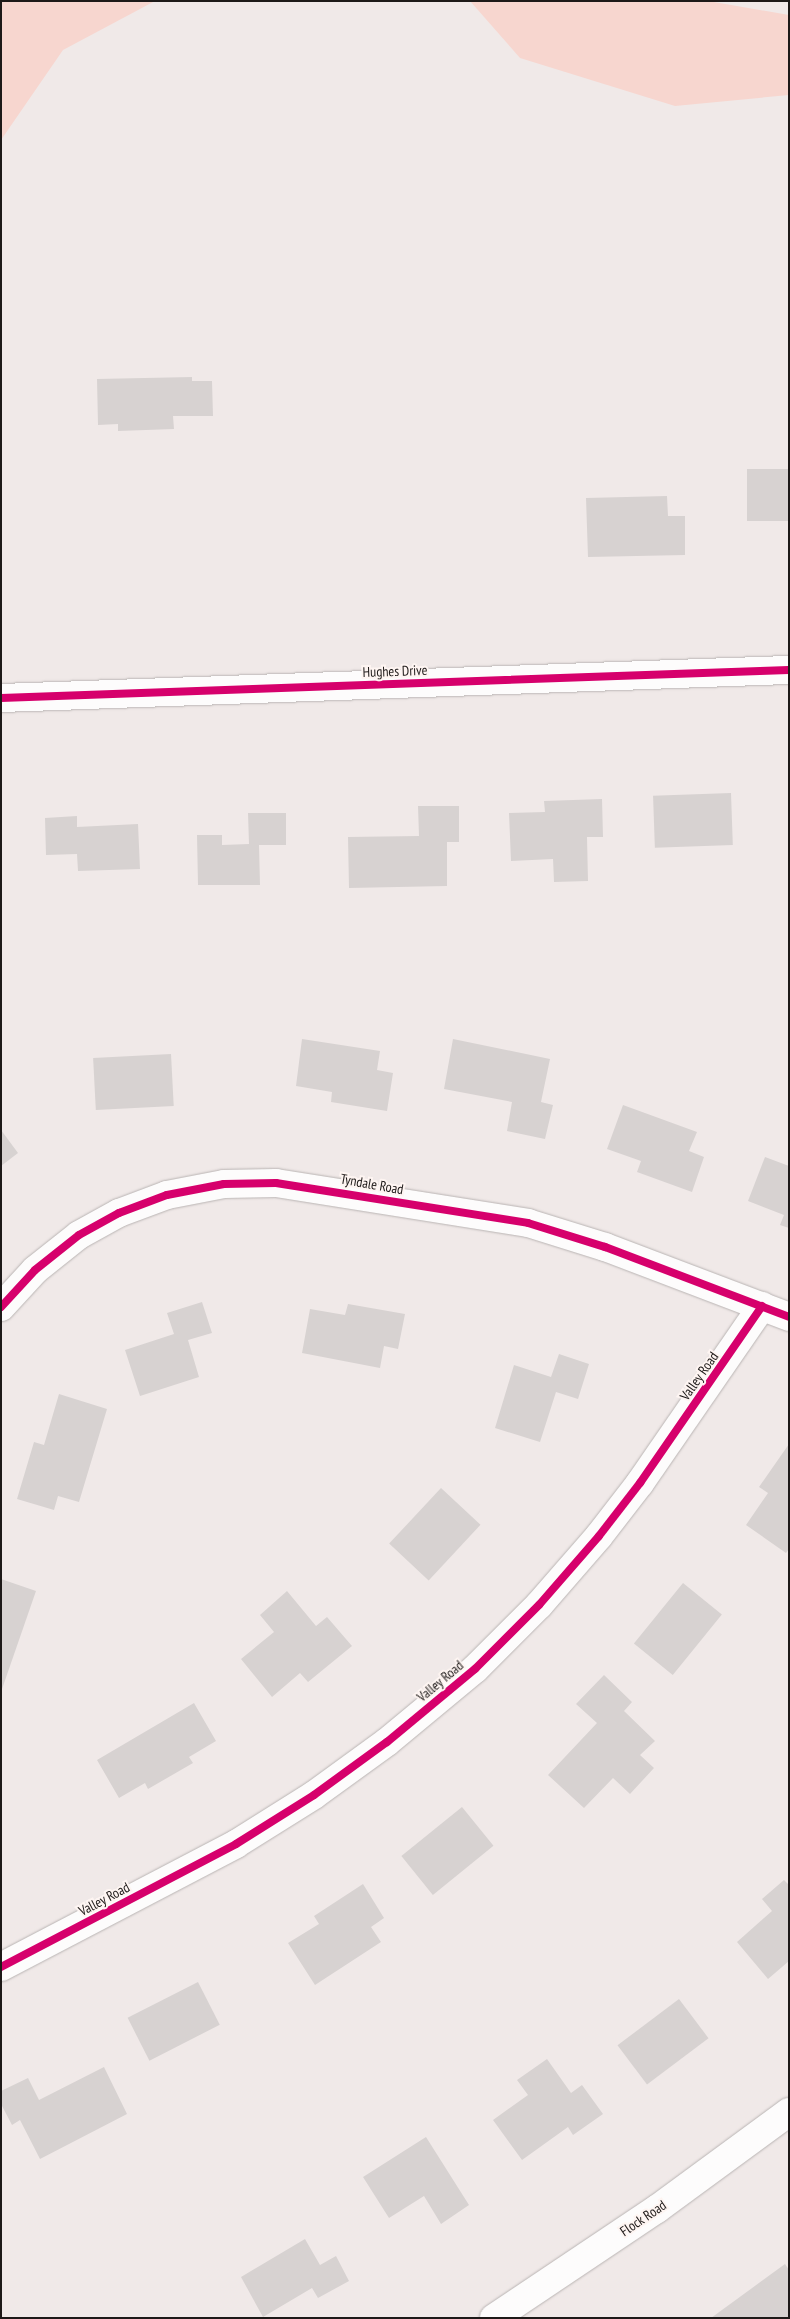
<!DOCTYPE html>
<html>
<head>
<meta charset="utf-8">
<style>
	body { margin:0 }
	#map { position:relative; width:790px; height:2319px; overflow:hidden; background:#f0e9e8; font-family:"PT Sans Narrow",sans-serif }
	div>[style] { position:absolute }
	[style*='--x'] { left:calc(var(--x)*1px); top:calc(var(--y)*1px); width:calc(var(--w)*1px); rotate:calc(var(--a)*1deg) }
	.green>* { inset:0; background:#f7d6cf }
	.building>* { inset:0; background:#d7d2d1; transform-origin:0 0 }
	.roads { filter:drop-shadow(0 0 1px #b9b4b3) drop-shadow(0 0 1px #b9b4b3) }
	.minor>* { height:28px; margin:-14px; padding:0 14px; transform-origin:14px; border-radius:14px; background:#fdfcfc }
	.tertiary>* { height:28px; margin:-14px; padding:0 14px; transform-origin:14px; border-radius:14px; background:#fdfcfc }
	.cycleway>* { height:8px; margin:-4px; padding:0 4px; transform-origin:4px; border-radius:4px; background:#d6006c }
	span { translate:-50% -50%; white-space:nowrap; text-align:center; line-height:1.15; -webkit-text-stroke:4px #fef5f2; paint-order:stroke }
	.street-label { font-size:14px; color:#1d1918 }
	.frame { position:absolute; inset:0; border:2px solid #1d1918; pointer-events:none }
</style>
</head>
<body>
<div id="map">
	<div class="green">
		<i style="clip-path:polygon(1px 1px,155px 1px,63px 50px,1px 140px)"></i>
		<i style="clip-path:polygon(470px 1px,708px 1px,789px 15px,789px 95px,675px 106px,520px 58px)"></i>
	</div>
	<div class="building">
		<i style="clip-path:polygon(192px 377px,192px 381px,212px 381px,213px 416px,173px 416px,174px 429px,118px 431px,118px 424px,98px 425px,97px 379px)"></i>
		<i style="left:789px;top:469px;width:52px;height:42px;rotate:90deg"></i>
		<i style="clip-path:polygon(667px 496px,668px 516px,685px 516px,685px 555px,588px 557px,586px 498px)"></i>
		<i style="left:731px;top:793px;width:52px;height:78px;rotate:88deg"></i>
		<i style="clip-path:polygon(602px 799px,603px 837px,587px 837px,588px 881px,554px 882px,553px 859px,511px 861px,509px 813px,545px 812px,544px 801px)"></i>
		<i style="clip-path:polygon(418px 806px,459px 806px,459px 842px,447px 842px,447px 886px,349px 888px,348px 837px,419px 836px)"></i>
		<i style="clip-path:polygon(248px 813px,286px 813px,286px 845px,259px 845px,260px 885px,198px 885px,197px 835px,222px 835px,222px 845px,249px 844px)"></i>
		<i style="clip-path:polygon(77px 816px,77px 827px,138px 824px,140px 869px,78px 871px,77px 854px,46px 855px,45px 818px)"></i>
		<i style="clip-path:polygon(302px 1039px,380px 1051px,377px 1070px,393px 1073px,387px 1111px,331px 1102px,332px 1092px,296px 1086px)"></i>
		<i style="clip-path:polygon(453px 1039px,550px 1059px,541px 1102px,553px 1105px,545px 1139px,507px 1131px,512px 1102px,444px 1089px)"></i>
		<i style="left:171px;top:1054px;width:52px;height:78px;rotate:87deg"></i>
		<i style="clip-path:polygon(623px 1105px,697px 1132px,689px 1151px,704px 1157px,692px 1192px,637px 1172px,641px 1161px,607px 1149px)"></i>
		<i style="clip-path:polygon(1px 1130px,18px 1153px,1px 1166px)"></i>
		<i style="clip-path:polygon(765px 1157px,789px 1166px,789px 1228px,780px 1225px,784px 1215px,748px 1201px)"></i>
		<i style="clip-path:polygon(202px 1302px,212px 1333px,188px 1340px,199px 1377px,140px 1396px,125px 1350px,174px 1334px,167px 1313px)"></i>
		<i style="clip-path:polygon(348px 1304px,405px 1314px,398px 1349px,384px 1346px,380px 1368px,302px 1353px,310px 1309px,345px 1315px)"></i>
		<i style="clip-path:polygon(559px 1354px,589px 1364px,578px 1399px,556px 1392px,540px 1442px,495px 1428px,514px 1365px,551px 1377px)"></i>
		<i style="clip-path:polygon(59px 1394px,107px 1409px,79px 1502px,58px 1496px,54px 1510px,17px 1499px,34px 1442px,44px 1445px)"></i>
		<i style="clip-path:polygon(789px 1444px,789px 1549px,786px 1553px,746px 1525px,768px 1493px,759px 1487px)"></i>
		<i style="left:441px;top:1488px;width:54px;height:76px;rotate:43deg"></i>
		<i style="clip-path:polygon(1px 1579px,36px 1591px,2px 1689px,1px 1689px)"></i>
		<i style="left:683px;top:1583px;width:50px;height:78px;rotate:39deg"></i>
		<i style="clip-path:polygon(287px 1591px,316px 1626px,327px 1617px,352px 1646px,308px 1682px,300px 1673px,272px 1697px,241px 1659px,274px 1632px,260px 1615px)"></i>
		<i style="clip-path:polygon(604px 1675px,632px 1702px,624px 1711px,655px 1741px,640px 1755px,654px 1768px,630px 1794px,613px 1778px,584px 1808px,548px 1775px,597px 1723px,576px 1704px)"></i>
		<i style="clip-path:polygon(194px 1703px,216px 1741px,189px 1757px,193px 1763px,148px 1789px,145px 1783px,119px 1798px,97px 1760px)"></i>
		<i style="left:462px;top:1807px;width:50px;height:78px;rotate:51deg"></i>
		<i style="clip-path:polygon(784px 1880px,789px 1885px,789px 1961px,768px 1979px,737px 1942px,772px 1911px,762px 1899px)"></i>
		<i style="clip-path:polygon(363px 1884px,384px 1918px,371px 1927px,381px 1942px,315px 1985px,288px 1943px,319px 1924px,314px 1916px)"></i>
		<i style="left:198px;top:1982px;width:48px;height:79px;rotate:63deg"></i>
		<i style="left:679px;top:1999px;width:49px;height:77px;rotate:53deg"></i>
		<i style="clip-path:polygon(547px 2059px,571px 2093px,582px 2085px,603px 2114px,573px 2135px,568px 2127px,522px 2160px,493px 2120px,528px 2095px,517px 2080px)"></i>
		<i style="clip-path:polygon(104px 2067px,127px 2114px,40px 2159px,20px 2120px,12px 2125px,1px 2104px,1px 2091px,28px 2078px,39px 2100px)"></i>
		<i style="clip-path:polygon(426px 2137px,469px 2205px,441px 2224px,424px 2196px,389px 2218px,363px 2177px)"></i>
		<i style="clip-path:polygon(305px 2239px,320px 2265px,336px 2256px,349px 2281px,318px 2298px,312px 2288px,263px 2317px,241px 2277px)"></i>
		<i style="clip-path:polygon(785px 2264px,789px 2270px,789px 2318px,711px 2318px)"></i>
	</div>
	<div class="roads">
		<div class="minor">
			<i style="--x:1;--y:1307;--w:50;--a:-47.4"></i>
			<i style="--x:35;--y:1270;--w:56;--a:-38.5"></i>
			<i style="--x:79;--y:1235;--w:46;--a:-28.8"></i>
			<i style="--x:119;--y:1213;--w:51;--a:-20.6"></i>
			<i style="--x:167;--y:1195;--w:58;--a:-10.9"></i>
			<i style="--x:224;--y:1184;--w:52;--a:-1.1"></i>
			<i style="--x:276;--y:1183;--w:255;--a:9"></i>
			<i style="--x:528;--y:1223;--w:81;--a:17.3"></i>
			<i style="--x:605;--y:1247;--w:197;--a:20.8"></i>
			<i style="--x:1;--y:1967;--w:265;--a:-27.6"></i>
			<i style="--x:236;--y:1844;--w:92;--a:-32.1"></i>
			<i style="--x:314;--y:1795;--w:90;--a:-36"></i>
			<i style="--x:387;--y:1742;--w:114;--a:-39.7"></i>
			<i style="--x:475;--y:1669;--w:91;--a:-45"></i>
			<i style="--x:539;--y:1605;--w:91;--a:-49"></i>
			<i style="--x:599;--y:1536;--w:67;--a:-52.3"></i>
			<i style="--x:640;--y:1483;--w:215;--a:-55.4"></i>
			<i style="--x:494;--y:2318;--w:196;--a:-33.8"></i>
			<i style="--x:657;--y:2209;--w:164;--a:-36.3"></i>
		</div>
		<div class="tertiary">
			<i style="--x:1;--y:698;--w:788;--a:-2.04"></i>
		</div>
	</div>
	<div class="cycleway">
		<i style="--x:1;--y:698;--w:788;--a:-2.04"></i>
		<i style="--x:1;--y:1307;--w:50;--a:-47.4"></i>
		<i style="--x:35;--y:1270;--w:56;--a:-38.5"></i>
		<i style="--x:79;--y:1235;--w:46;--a:-28.8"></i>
		<i style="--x:119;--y:1213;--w:51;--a:-20.6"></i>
		<i style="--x:167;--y:1195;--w:58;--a:-10.9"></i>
		<i style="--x:224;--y:1184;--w:52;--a:-1.1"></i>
		<i style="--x:276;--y:1183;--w:255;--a:9"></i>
		<i style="--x:528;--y:1223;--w:81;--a:17.3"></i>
		<i style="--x:605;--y:1247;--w:197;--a:20.8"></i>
		<i style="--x:1;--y:1967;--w:265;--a:-27.6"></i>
		<i style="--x:236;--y:1844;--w:92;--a:-32.1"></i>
		<i style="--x:314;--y:1795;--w:90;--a:-36"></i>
		<i style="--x:387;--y:1742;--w:114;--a:-39.7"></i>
		<i style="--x:475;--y:1669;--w:91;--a:-45"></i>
		<i style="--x:539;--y:1605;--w:91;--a:-49"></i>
		<i style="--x:599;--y:1536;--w:67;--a:-52.3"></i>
		<i style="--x:640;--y:1483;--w:215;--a:-55.4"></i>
	</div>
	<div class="street-label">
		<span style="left:395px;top:671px;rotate:-2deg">Hughes Drive</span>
		<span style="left:372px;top:1184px;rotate:10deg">Tyndale Road</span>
		<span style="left:699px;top:1376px;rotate:-55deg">Valley Road</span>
		<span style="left:440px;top:1681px;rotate:-40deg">Valley Road</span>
		<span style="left:104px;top:1899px;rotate:-28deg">Valley Road</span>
		<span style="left:643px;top:2218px;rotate:-34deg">Flock Road</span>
	</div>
	<div class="frame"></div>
</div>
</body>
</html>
